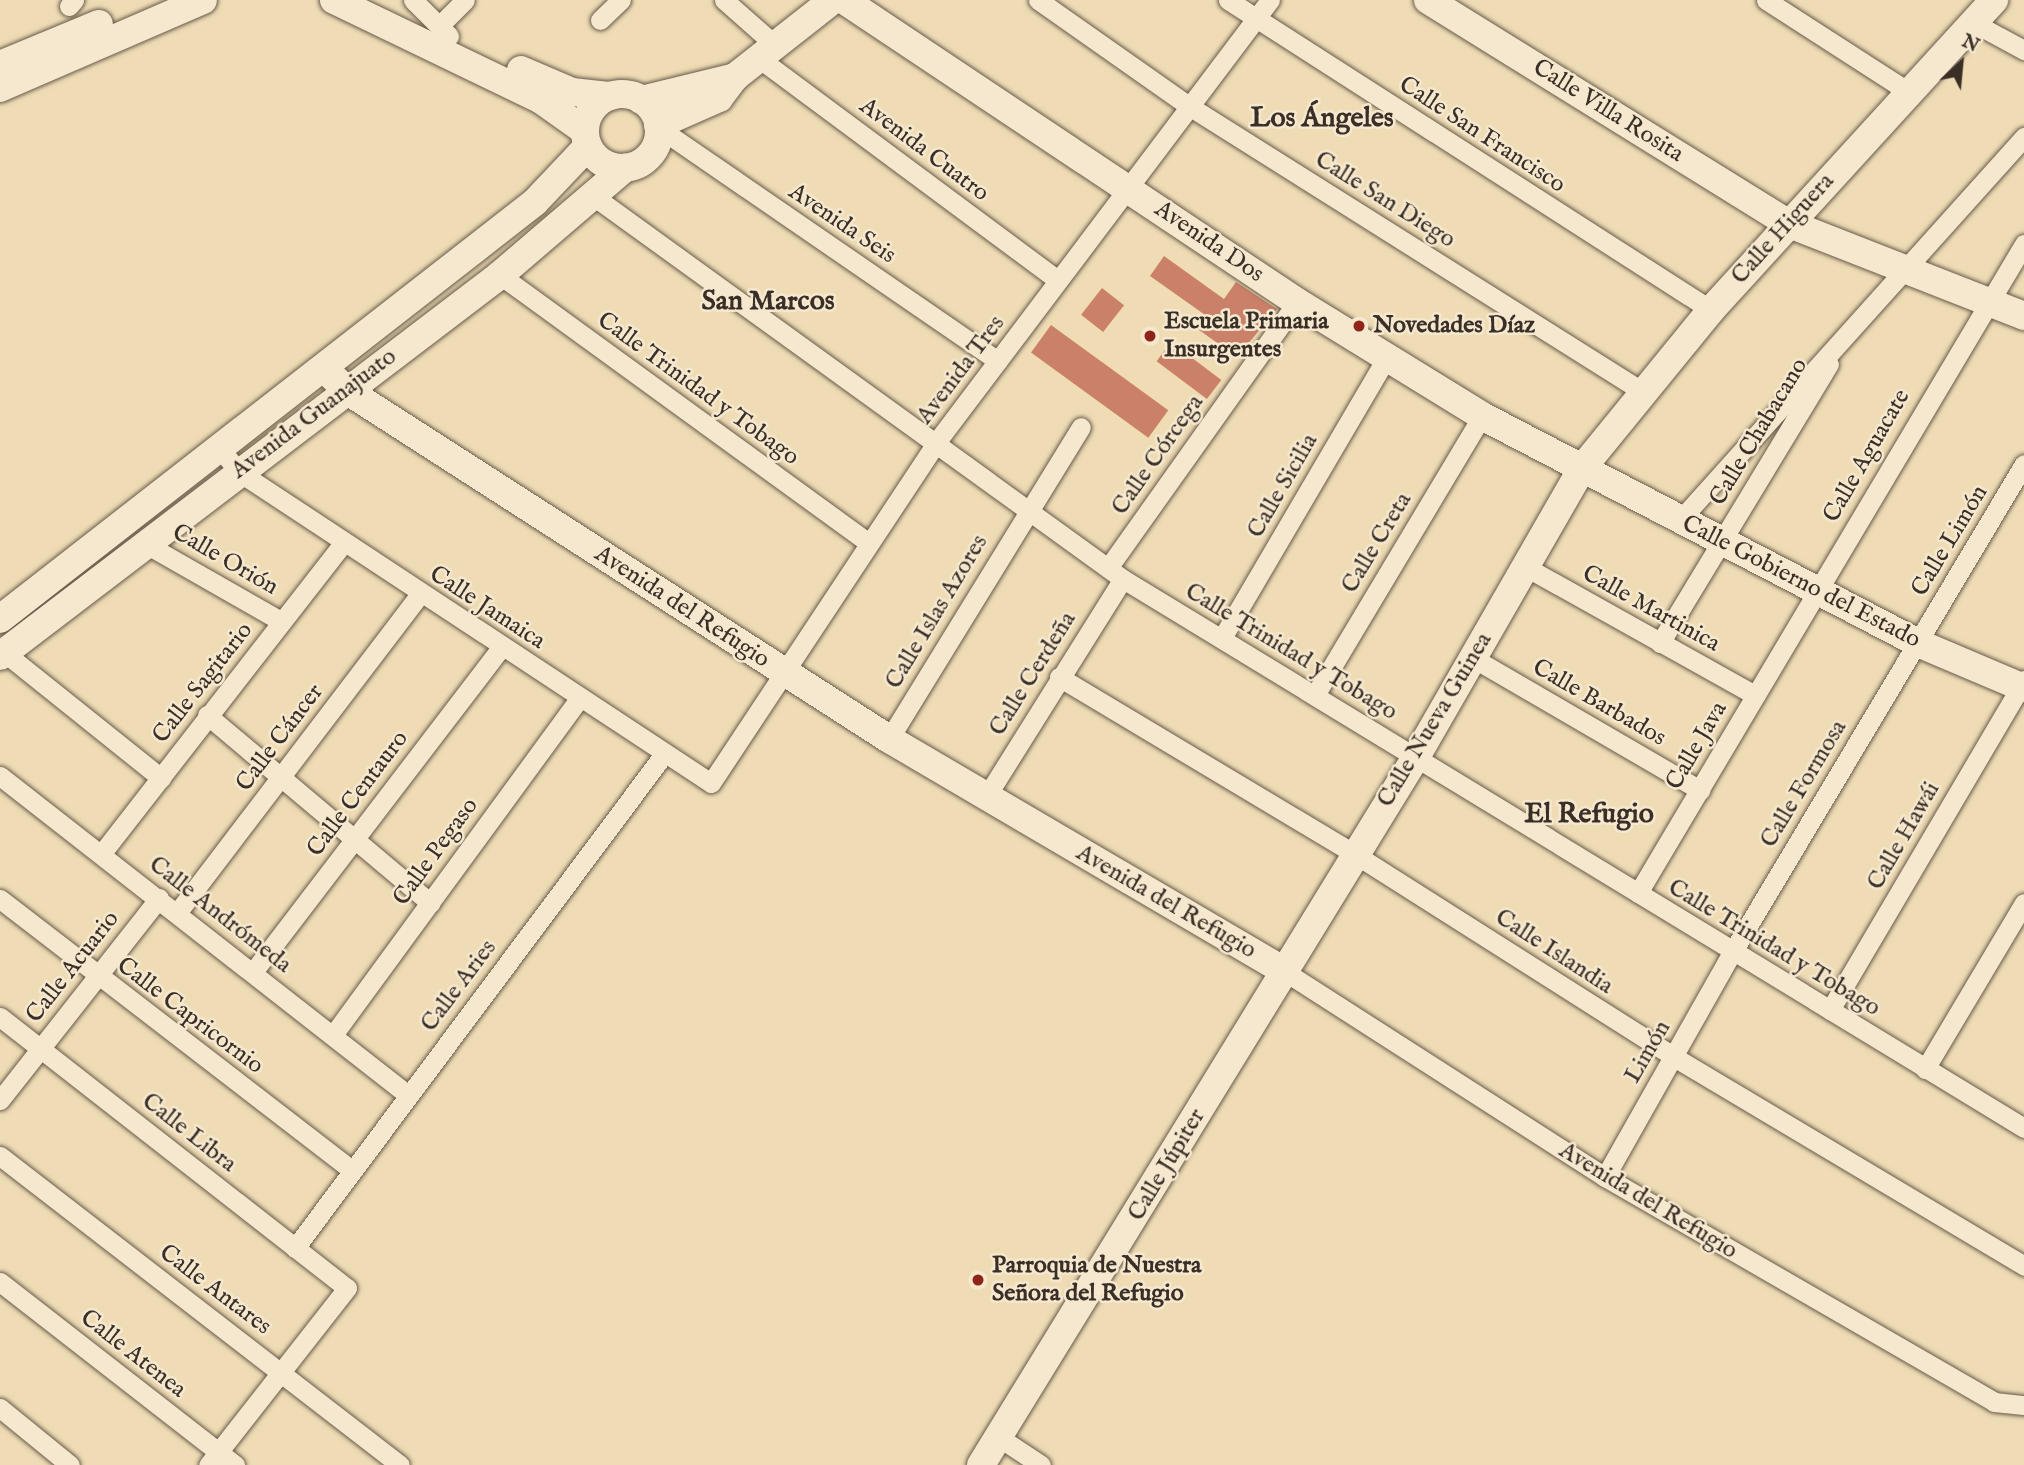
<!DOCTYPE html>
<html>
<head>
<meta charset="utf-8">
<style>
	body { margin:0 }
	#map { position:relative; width:2024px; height:1465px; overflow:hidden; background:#efdcb5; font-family:"IM FELL English",serif }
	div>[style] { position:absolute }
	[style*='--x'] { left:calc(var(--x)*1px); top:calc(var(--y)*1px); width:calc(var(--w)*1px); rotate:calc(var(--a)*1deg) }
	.building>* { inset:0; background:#cb8169; transform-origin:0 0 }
	.roads { filter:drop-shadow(0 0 2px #675a4a) drop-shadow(0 0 2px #675a4a) }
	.street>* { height:19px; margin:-9.5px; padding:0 9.5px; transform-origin:9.5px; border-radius:9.5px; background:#f5e8cf }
	.secondary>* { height:28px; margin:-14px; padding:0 14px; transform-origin:14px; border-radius:14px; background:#f5e8cf }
	.secondary>.ring { margin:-14px; padding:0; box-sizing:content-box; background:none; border:28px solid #f5e8cf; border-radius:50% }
	.dots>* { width:19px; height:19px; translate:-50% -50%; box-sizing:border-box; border:4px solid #f5e8cf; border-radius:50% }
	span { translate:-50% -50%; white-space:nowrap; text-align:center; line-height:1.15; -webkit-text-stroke:5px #f5e8cf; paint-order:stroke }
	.street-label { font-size:24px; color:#3a2f27 }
	.poi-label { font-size:24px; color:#3a2f27; font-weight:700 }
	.left { translate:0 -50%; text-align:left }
	.quarter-label { font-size:28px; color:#3a2f27; font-weight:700 }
	.north { position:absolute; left:1926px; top:28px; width:70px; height:70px; -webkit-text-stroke:5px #f5e8cf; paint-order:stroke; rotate:26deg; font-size:19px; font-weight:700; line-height:28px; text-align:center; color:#3a2f27 }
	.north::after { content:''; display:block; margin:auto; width:24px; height:32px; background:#3a2f27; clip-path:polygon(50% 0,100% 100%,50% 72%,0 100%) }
</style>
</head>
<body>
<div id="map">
	<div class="building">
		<i style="clip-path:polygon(1164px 256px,1224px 299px,1236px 282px,1277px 309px,1237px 357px,1199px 330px,1208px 317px,1150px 276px)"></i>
		<i style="left:1102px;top:288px;width:28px;height:34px;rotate:38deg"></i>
		<i style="left:1051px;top:325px;width:145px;height:34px;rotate:36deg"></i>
		<i style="left:1171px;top:342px;width:63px;height:24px;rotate:37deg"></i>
	</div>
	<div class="roads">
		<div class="street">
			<i style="--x:413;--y:0;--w:51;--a:45"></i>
			<i style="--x:724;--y:0;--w:69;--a:41.5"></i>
			<i style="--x:1038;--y:0;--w:184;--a:35.1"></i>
			<i style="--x:1189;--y:106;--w:533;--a:32.2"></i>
			<i style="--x:1228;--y:0;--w:574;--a:32.69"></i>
			<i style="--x:1766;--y:0;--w:168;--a:32.8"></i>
			<i style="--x:69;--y:6;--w:8;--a:-50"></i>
			<i style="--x:600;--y:20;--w:29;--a:-44"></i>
			<i style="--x:1974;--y:23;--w:57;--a:28.4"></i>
			<i style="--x:440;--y:25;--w:35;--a:-45"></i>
			<i style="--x:760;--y:59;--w:371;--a:36.6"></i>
			<i style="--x:659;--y:128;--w:411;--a:34.5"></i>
			<i style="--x:596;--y:198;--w:650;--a:35.87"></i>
			<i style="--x:1123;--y:579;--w:1055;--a:31.35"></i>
			<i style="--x:500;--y:275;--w:454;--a:36"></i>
			<i style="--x:220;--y:449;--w:30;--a:50"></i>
			<i style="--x:239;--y:472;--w:565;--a:33.38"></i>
			<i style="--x:711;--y:783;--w:406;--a:-56.5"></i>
			<i style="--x:935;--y:444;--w:556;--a:-52.97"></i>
			<i style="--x:1680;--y:520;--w:515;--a:-48.07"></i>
			<i style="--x:144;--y:543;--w:158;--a:29.7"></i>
			<i style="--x:1524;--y:566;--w:265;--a:29.2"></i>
			<i style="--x:1108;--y:568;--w:326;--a:-54.6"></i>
			<i style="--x:1222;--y:638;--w:324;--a:-59.6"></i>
			<i style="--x:1660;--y:643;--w:326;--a:-58.8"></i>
			<i style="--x:5;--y:653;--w:200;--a:38.7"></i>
			<i style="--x:1473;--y:658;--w:263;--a:30.2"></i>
			<i style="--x:1059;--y:677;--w:343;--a:30.9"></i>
			<i style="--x:1353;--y:853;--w:380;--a:32.4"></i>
			<i style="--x:1674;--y:1057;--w:408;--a:30.8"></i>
			<i style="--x:1315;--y:695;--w:325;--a:-59.1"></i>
			<i style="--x:207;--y:715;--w:292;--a:40.1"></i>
			<i style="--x:889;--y:739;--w:366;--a:-58.4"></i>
			<i style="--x:0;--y:776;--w:518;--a:38.02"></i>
			<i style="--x:986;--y:797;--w:257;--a:-57.9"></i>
			<i style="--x:102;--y:853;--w:393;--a:-52.1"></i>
			<i style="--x:1638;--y:893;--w:755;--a:-59.26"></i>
			<i style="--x:0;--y:899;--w:444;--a:37.6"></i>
			<i style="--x:177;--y:913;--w:402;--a:-52.7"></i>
			<i style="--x:1284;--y:971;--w:381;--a:32.7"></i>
			<i style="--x:1605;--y:1177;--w:449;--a:30"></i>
			<i style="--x:1994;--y:1402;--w:30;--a:6"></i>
			<i style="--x:253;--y:972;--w:410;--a:-52.6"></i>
			<i style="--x:1830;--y:1010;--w:383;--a:-59.5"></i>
			<i style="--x:0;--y:1017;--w:440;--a:38"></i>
			<i style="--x:347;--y:1288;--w:225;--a:128.1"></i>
			<i style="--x:333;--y:1035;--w:418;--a:-53.8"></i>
			<i style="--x:1925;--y:1069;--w:193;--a:-59.2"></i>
			<i style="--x:0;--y:1100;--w:257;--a:-51.8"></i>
			<i style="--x:0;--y:1156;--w:505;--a:37.69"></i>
			<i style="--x:1605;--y:1177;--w:260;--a:-60.5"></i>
			<i style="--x:1733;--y:951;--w:567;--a:-59.14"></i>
			<i style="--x:295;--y:1248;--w:617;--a:-53.24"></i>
			<i style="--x:0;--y:1282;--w:298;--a:37.9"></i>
			<i style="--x:0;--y:1408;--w:90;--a:39.2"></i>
			<i style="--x:1000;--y:1438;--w:49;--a:33.4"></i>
		</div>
		<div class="secondary">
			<i style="--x:334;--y:0;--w:229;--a:25.7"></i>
			<i style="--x:540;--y:99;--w:55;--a:35.4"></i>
			<i style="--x:844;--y:0;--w:544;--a:33.69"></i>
			<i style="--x:1297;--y:302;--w:217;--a:31.6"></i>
			<i style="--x:1482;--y:416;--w:492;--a:27.5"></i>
			<i style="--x:1918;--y:643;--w:115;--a:23"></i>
			<i style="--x:1428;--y:0;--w:423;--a:31.8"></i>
			<i style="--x:1787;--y:223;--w:255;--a:21.4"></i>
			<i style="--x:0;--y:65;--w:107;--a:-22.5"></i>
			<i style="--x:521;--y:70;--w:56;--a:23.3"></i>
			<i style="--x:572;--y:92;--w:39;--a:6"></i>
			<i style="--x:0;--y:88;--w:221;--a:-23.4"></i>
			<i class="ring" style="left:585px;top:94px;width:46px;height:46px"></i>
			<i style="--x:641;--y:100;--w:97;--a:-13.7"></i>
			<i style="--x:658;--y:125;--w:67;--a:-23.9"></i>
			<i style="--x:719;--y:98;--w:26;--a:-53"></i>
			<i style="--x:735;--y:77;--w:125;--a:-38.2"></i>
			<i style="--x:326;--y:370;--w:28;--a:45"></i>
			<i style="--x:346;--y:390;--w:645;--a:32.73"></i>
			<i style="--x:889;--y:739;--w:458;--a:30.4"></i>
			<i style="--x:0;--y:619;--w:678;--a:-37.93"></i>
			<i style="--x:535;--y:202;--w:77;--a:-46.6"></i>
			<i style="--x:0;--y:656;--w:629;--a:-37.31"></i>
			<i style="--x:500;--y:275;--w:165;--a:-40.6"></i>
			<i style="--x:981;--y:1465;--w:831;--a:-58.43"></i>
			<i style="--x:1416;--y:757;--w:335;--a:-60.1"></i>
			<i style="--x:1583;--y:467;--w:203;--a:-50.8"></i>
			<i style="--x:1711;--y:310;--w:420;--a:-47.6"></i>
		</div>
	</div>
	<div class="dots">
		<i style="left:1359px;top:326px;background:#8f2418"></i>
		<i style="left:1150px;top:336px;background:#8f2418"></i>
		<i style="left:978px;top:1280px;background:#8f2418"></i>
	</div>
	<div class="street-label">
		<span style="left:1608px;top:111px;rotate:32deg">Calle Villa Rosita</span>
		<span style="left:1482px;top:135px;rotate:33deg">Calle San Francisco</span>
		<span style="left:924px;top:150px;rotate:37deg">Avenida Cuatro</span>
		<span style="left:1385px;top:200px;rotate:32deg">Calle San Diego</span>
		<span style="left:842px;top:224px;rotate:34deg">Avenida Seis</span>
		<span style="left:1783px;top:229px;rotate:-48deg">Calle Higuera</span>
		<span style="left:1209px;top:242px;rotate:34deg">Avenida Dos</span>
		<span style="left:961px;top:370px;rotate:-53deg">Avenida Tres</span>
		<span style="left:698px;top:389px;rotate:36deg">Calle Trinidad y Tobago</span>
		<span style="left:314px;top:414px;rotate:-37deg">Avenida Guanajuato</span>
		<span style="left:1759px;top:432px;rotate:-59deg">Calle Chabacano</span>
		<span style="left:1158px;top:455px;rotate:-55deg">Calle Córcega</span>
		<span style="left:1867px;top:456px;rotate:-60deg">Calle Aguacate</span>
		<span style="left:1283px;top:486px;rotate:-60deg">Calle Sicilia</span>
		<span style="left:1950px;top:541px;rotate:-59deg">Calle Limón</span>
		<span style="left:1377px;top:543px;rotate:-59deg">Calle Creta</span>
		<span style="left:225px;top:560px;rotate:30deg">Calle Orión</span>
		<span style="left:1801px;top:582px;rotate:27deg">Calle Gobierno del Estado</span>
		<span style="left:682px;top:607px;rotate:33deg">Avenida del Refugio</span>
		<span style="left:487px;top:608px;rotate:33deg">Calle Jamaica</span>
		<span style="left:1651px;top:609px;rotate:29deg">Calle Martinica</span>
		<span style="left:937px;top:612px;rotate:-59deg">Calle Islas Azores</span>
		<span style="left:1291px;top:652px;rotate:31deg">Calle Trinidad y Tobago</span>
		<span style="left:1033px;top:674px;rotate:-58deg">Calle Cerdeña</span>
		<span style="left:203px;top:683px;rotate:-52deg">Calle Sagitario</span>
		<span style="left:1599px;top:703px;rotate:30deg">Calle Barbados</span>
		<span style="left:1435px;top:720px;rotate:-59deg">Calle Nueva Guinea</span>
		<span style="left:280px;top:738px;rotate:-53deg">Calle Cáncer</span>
		<span style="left:1697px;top:746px;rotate:-60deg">Calle Java</span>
		<span style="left:1804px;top:784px;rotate:-59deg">Calle Formosa</span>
		<span style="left:358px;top:794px;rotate:-53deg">Calle Centauro</span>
		<span style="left:1904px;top:836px;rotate:-60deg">Calle Hawái</span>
		<span style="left:436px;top:852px;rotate:-54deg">Calle Pegaso</span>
		<span style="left:1166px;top:902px;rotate:30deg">Avenida del Refugio</span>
		<span style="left:220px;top:915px;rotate:38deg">Calle Andrómeda</span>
		<span style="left:1774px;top:948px;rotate:31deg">Calle Trinidad y Tobago</span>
		<span style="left:1554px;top:952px;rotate:33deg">Calle Islandia</span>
		<span style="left:73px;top:967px;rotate:-52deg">Calle Acuario</span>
		<span style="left:459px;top:986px;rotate:-53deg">Calle Aries</span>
		<span style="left:190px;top:1016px;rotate:37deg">Calle Capricornio</span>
		<span style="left:1648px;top:1052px;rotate:-60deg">Limón</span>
		<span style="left:189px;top:1133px;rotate:38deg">Calle Libra</span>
		<span style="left:1167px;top:1165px;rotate:-59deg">Calle Júpiter</span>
		<span style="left:1648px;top:1201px;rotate:31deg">Avenida del Refugio</span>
		<span style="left:215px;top:1290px;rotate:37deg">Calle Antares</span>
		<span style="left:133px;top:1354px;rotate:38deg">Calle Atenea</span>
	</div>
	<div class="poi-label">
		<span class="left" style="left:1164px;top:336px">Escuela Primaria<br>Insurgentes</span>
		<span class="left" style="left:1373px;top:326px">Novedades Díaz</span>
		<span class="left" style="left:992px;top:1280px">Parroquia de Nuestra<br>Señora del Refugio</span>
	</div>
	<div class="quarter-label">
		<span style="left:1322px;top:119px">Los Ángeles</span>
		<span style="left:768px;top:302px">San Marcos</span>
		<span style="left:1589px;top:815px">El Refugio</span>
	</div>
	<div class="north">N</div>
</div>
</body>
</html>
